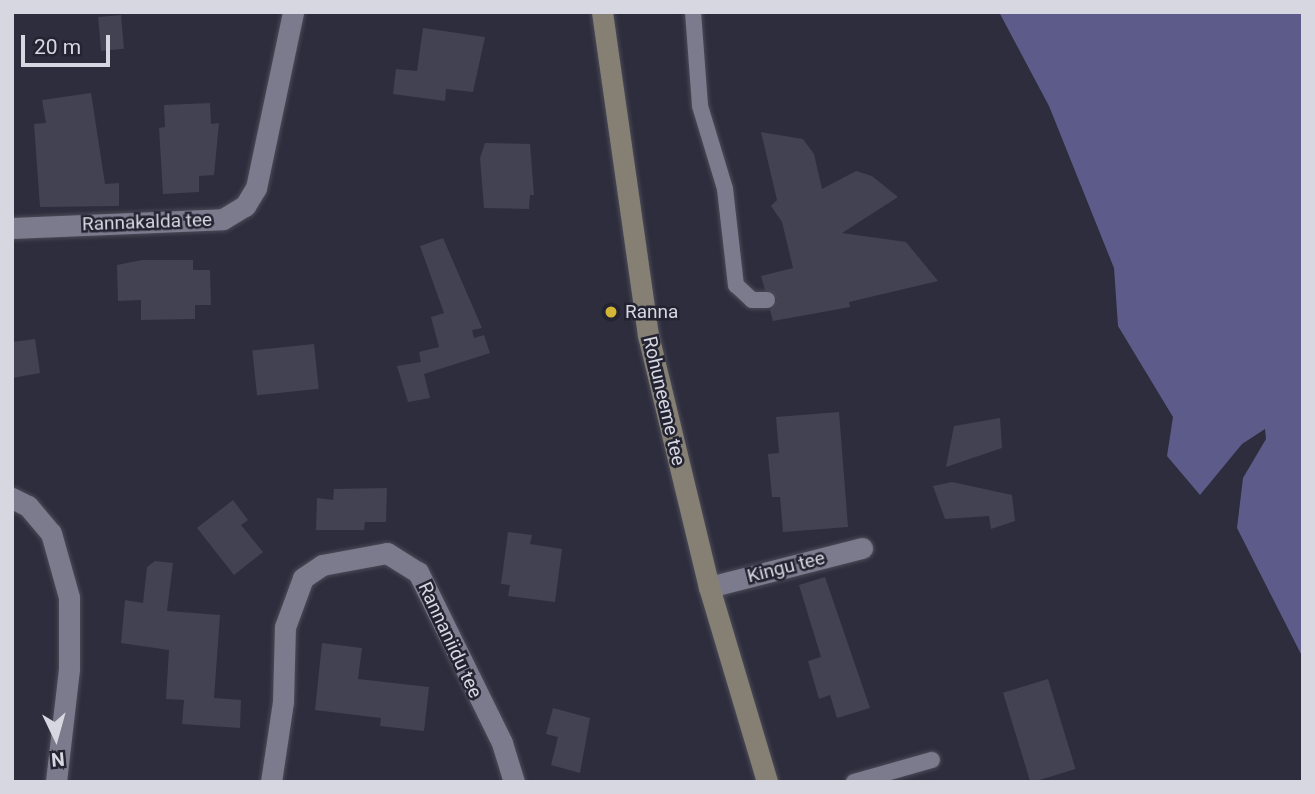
<!DOCTYPE html>
<html>
<head>
<meta charset="utf-8">
<style>
	body { margin:0 }
	#map { position:relative; width:1315px; height:794px; overflow:hidden; background:#2d2d3d; font-family:Roboto,sans-serif }
	div>[style] { position:absolute }
	[style*='--x'] { left:calc(var(--x)*1px); top:calc(var(--y)*1px); width:calc(var(--w)*1px); rotate:calc(var(--a)*1deg) }
	.water>* { inset:0; background:#5d5b89 }
	.building>* { inset:0; background:#424252; transform-origin:0 0 }
	.roads { filter:drop-shadow(0 0 2px #4b4b58) drop-shadow(0 0 2px #4b4b58) }
	.lane>* { height:16px; margin:-8px; padding:0 8px; transform-origin:8px; border-radius:8px; background:#7b7b8d }
	.street>* { height:21px; margin:-10.5px; padding:0 10.5px; transform-origin:10.5px; border-radius:10.5px; background:#7b7b8d }
	.secondary>* { height:21px; margin:-10.5px; padding:0 10.5px; transform-origin:10.5px; border-radius:10.5px; background:#868074 }
	.dots>* { width:19px; height:19px; translate:-50% -50%; box-sizing:border-box; border:4px solid #232332; border-radius:50% }
	span { translate:-50% -50%; white-space:nowrap; text-align:center; line-height:1.15; -webkit-text-stroke:5px #232332; paint-order:stroke }
	.street-label { font-size:19px; color:#d7d7e1 }
	.poi-label { font-size:19px; color:#d7d7e1 }
	.left { translate:0 -50%; text-align:left }
	.frame { position:absolute; inset:0; border:14px solid #d7d7e1; pointer-events:none }
	.north { position:absolute; left:21px; top:703px; width:70px; height:70px; -webkit-text-stroke:5px #232332; paint-order:stroke; rotate:175deg; font-size:19px; font-weight:700; line-height:28px; text-align:center; color:#d7d7e1 }
	.north::after { content:''; display:block; margin:auto; width:24px; height:32px; background:#d7d7e1; clip-path:polygon(50% 0,100% 100%,50% 72%,0 100%) }
	.scale { position:absolute; left:21px; top:35px; width:89px; height:32px; box-sizing:border-box; border:4px solid #d7d7e1; border-top:0; padding-left:9px; font-size:21px; line-height:24px; white-space:nowrap; color:#d7d7e1; -webkit-text-stroke:5px #232332; paint-order:stroke }
</style>
</head>
<body>
<div id="map">
	<div class="water">
		<i style="clip-path:polygon(999px 12px,1303px 12px,1303px 658px,1237px 528px,1243px 478px,1266px 439px,1265px 429px,1242px 444px,1200px 495px,1167px 456px,1173px 417px,1118px 326px,1114px 268px,1049px 106px)"></i>
	</div>
	<div class="building">
		<i style="left:121px;top:15px;width:34px;height:23px;rotate:85deg"></i>
		<i style="clip-path:polygon(423px 28px,485px 37px,473px 92px,446px 89px,445px 101px,393px 94px,396px 69px,417px 71px)"></i>
		<i style="clip-path:polygon(91px 93px,105px 184px,119px 183px,119px 206px,40px 207px,34px 124px,46px 123px,42px 100px)"></i>
		<i style="clip-path:polygon(210px 103px,211px 124px,219px 123px,214px 175px,199px 176px,199px 192px,163px 194px,159px 128px,165px 127px,164px 105px)"></i>
		<i style="clip-path:polygon(761px 132px,803px 139px,814px 154px,822px 189px,856px 171px,872px 176px,898px 197px,842px 233px,906px 242px,938px 281px,849px 302px,850px 307px,773px 321px,770px 310px,777px 299px,765px 290px,761px 276px,793px 268px,782px 222px,771px 206px,777px 200px)"></i>
		<i style="clip-path:polygon(485px 143px,530px 144px,534px 195px,530px 195px,529px 209px,484px 208px,480px 158px)"></i>
		<i style="clip-path:polygon(443px 238px,482px 328px,472px 330px,474px 338px,484px 335px,490px 353px,424px 374px,430px 398px,408px 402px,397px 366px,421px 362px,419px 352px,439px 347px,431px 317px,444px 313px,420px 246px)"></i>
		<i style="clip-path:polygon(142px 260px,193px 260px,193px 270px,210px 270px,211px 305px,195px 305px,195px 319px,141px 320px,141px 300px,118px 301px,117px 265px)"></i>
		<i style="clip-path:polygon(35px 339px,40px 373px,12px 378px,12px 342px)"></i>
		<i style="left:314px;top:344px;width:45px;height:62px;rotate:84deg"></i>
		<i style="clip-path:polygon(839px 412px,848px 527px,783px 532px,780px 497px,772px 497px,768px 454px,779px 453px,776px 417px)"></i>
		<i style="clip-path:polygon(1000px 418px,1002px 448px,946px 467px,954px 426px)"></i>
		<i style="clip-path:polygon(952px 482px,1012px 495px,1015px 521px,991px 529px,989px 516px,945px 519px,933px 486px)"></i>
		<i style="clip-path:polygon(387px 488px,386px 522px,365px 522px,364px 530px,316px 530px,317px 498px,333px 500px,334px 489px)"></i>
		<i style="clip-path:polygon(233px 500px,248px 520px,241px 525px,263px 552px,234px 575px,197px 528px)"></i>
		<i style="clip-path:polygon(508px 532px,532px 535px,530px 544px,562px 549px,555px 602px,508px 596px,510px 585px,501px 584px)"></i>
		<i style="clip-path:polygon(155px 561px,173px 563px,167px 611px,220px 615px,214px 698px,241px 700px,240px 728px,182px 724px,184px 700px,166px 699px,169px 650px,121px 643px,125px 600px,143px 603px,147px 567px)"></i>
		<i style="clip-path:polygon(825px 577px,870px 708px,837px 718px,830px 695px,819px 699px,808px 661px,821px 657px,799px 585px)"></i>
		<i style="clip-path:polygon(322px 643px,362px 648px,358px 679px,429px 687px,424px 731px,380px 726px,381px 718px,315px 710px)"></i>
		<i style="left:1048px;top:679px;width:94px;height:47px;rotate:73deg"></i>
		<i style="clip-path:polygon(553px 708px,590px 718px,580px 773px,551px 765px,558px 737px,546px 734px)"></i>
	</div>
	<div class="roads">
		<div class="lane">
			<i style="--x:693;--y:12;--w:94;--a:85.7"></i>
			<i style="--x:700;--y:106;--w:87;--a:73.2"></i>
			<i style="--x:725;--y:189;--w:97;--a:83.5"></i>
			<i style="--x:736;--y:285;--w:22;--a:43"></i>
			<i style="--x:752;--y:300;--w:15;--a:0"></i>
			<i style="--x:854;--y:782;--w:81;--a:-15.8"></i>
		</div>
		<div class="street">
			<i style="--x:12;--y:228;--w:211;--a:-2.4"></i>
			<i style="--x:223;--y:219;--w:26;--a:-31"></i>
			<i style="--x:245;--y:206;--w:21;--a:-59"></i>
			<i style="--x:256;--y:188;--w:180;--a:-78.1"></i>
			<i style="--x:12;--y:498;--w:18;--a:27"></i>
			<i style="--x:28;--y:506;--w:35;--a:50"></i>
			<i style="--x:51;--y:533;--w:66;--a:74.3"></i>
			<i style="--x:69;--y:597;--w:72;--a:90"></i>
			<i style="--x:69;--y:669;--w:114;--a:96.6"></i>
			<i style="--x:709;--y:587;--w:158;--a:-14.3"></i>
			<i style="--x:271;--y:782;--w:81;--a:-81.5"></i>
			<i style="--x:283;--y:702;--w:75;--a:-88.5"></i>
			<i style="--x:285;--y:627;--w:52;--a:-69.8"></i>
			<i style="--x:303;--y:578;--w:23;--a:-34"></i>
			<i style="--x:322;--y:565;--w:66;--a:-10.5"></i>
			<i style="--x:387;--y:553;--w:36;--a:32"></i>
			<i style="--x:418;--y:572;--w:191;--a:63.8"></i>
			<i style="--x:502;--y:743;--w:41;--a:72.9"></i>
		</div>
		<div class="secondary">
			<i style="--x:602;--y:12;--w:326;--a:81.9"></i>
			<i style="--x:648;--y:335;--w:259;--a:76.4"></i>
			<i style="--x:709;--y:587;--w:203;--a:73.4"></i>
		</div>
	</div>
	<div class="dots">
		<i style="left:611px;top:312px;background:#d3b635"></i>
	</div>
	<div class="street-label">
		<span style="left:147px;top:222px;rotate:-2deg">Rannakalda tee</span>
		<span style="left:664px;top:401px;rotate:77deg">Rohuneeme tee</span>
		<span style="left:786px;top:567px;rotate:-14deg">Kingu tee</span>
		<span style="left:450px;top:640px;rotate:65deg">Rannaniidu tee</span>
	</div>
	<div class="poi-label">
		<span class="left" style="left:625px;top:312px">Ranna</span>
	</div>
	<div class="frame"></div>
	<div class="north">N</div>
	<div class="scale">20 m</div>
</div>
</body>
</html>
